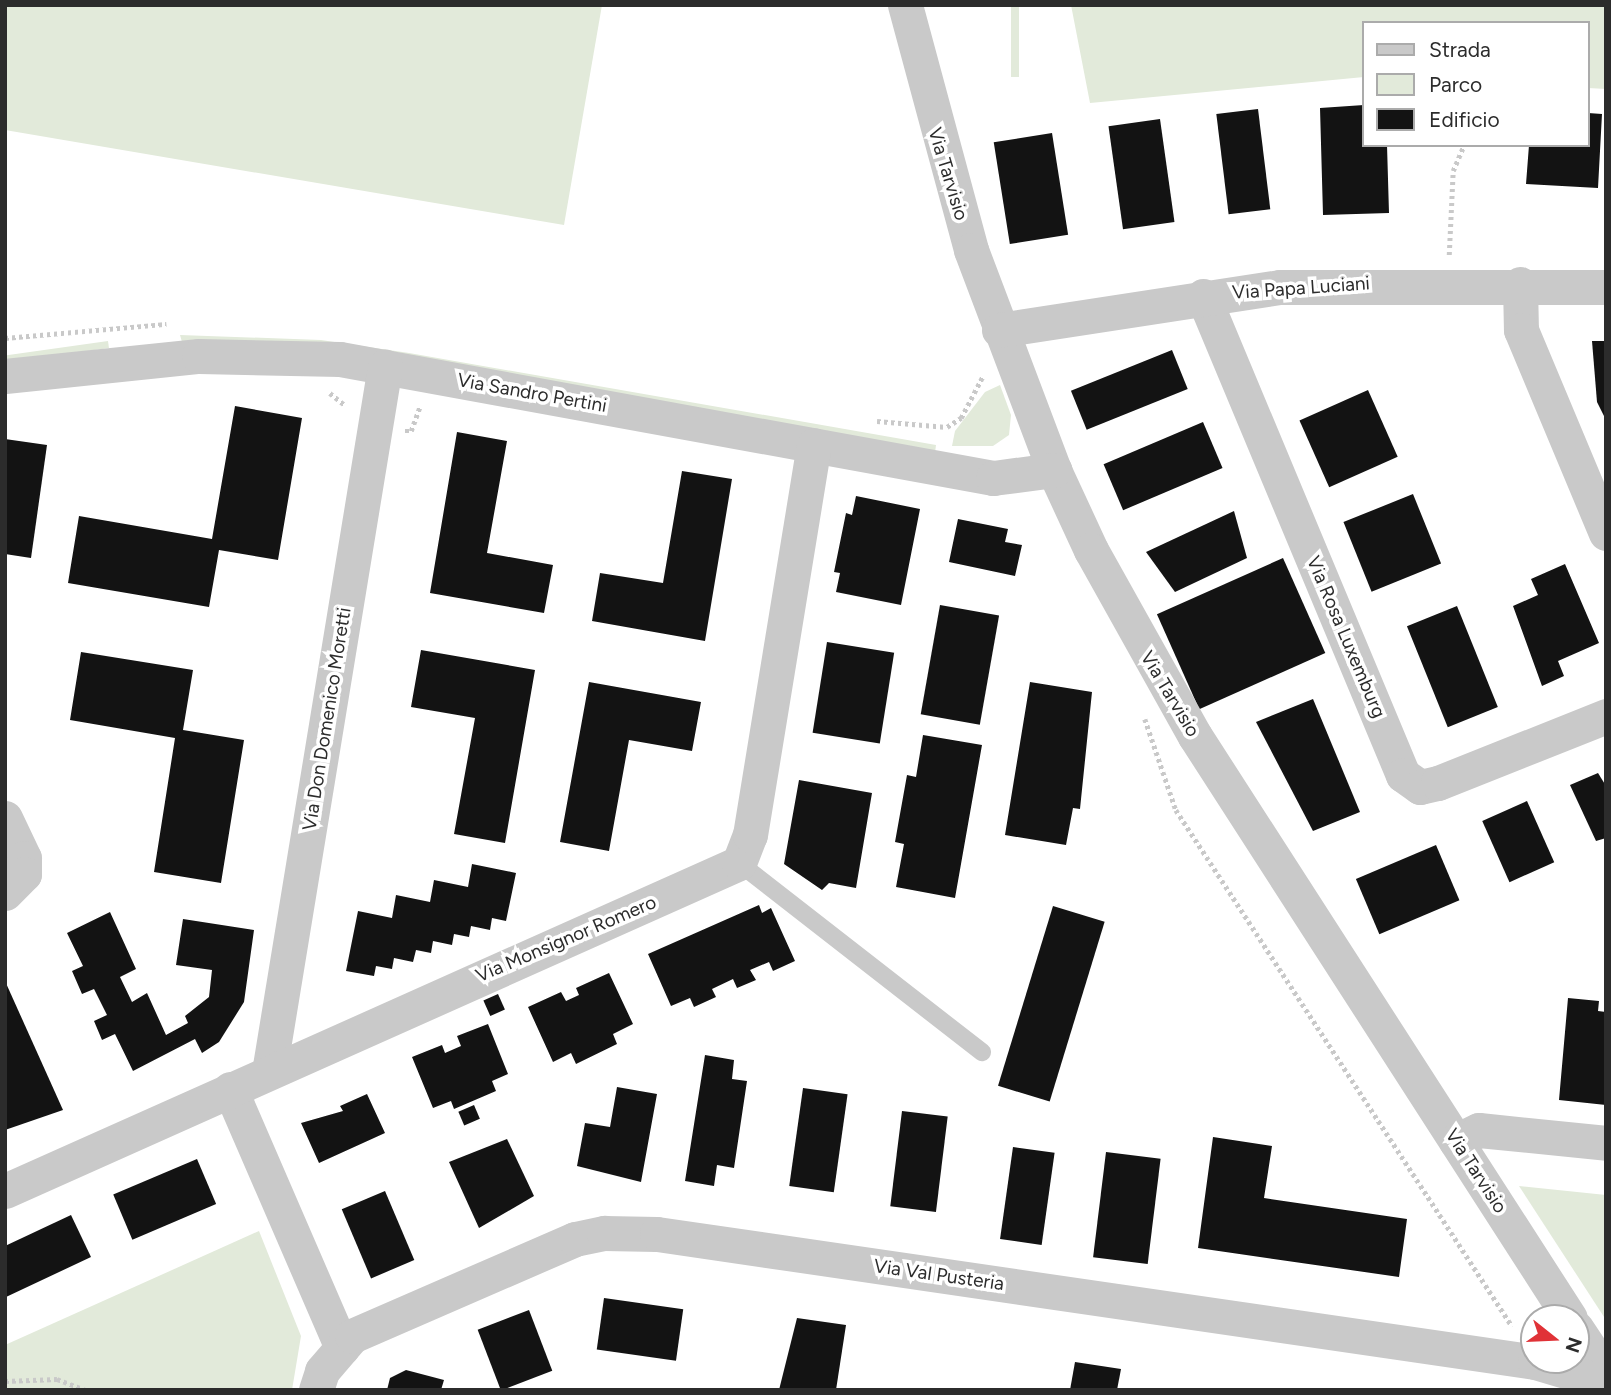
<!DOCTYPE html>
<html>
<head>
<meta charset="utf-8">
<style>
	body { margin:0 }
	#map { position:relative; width:1611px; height:1395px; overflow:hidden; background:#fff; font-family:Figtree,sans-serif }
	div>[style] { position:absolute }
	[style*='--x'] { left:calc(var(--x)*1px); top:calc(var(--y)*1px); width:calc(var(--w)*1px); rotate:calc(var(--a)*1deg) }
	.green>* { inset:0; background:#e2eada; transform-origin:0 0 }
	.building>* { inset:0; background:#131313; transform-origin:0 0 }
	.path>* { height:4.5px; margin-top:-2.25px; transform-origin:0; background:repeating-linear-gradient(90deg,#c9c9c9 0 3.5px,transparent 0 7px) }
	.lane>* { height:18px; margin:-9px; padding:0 9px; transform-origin:9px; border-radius:9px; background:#c9c9c9 }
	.street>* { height:35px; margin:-17.5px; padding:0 17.5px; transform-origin:17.5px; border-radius:17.5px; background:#c9c9c9 }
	span { translate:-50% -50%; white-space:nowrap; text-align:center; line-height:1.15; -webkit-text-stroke:7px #fff; paint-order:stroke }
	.street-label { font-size:19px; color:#2c2c2c }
	.frame { position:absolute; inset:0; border:7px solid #2c2c2c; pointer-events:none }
	.legend { position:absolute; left:1362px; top:21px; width:228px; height:126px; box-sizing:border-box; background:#fff; border:2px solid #ababab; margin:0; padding:9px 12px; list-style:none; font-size:21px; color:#2c2c2c }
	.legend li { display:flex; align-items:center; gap:14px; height:35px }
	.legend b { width:35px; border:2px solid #ababab }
	.north { position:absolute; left:1520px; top:1304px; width:70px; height:70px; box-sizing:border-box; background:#fff; border:2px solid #ababab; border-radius:50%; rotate:108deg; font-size:19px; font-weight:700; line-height:28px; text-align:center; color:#2c2c2c }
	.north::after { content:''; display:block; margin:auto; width:24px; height:32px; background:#e03237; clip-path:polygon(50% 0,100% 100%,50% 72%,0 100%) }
</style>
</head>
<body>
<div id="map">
	<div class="green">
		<i style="clip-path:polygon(5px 5px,602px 5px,564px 225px,5px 130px)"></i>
		<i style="left:1011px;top:5px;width:8px;height:72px"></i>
		<i style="clip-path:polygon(1071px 5px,1606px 5px,1606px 89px,1588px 88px,1588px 23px,1364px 23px,1364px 77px,1090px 103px)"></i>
		<i style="clip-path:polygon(180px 335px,321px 340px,409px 353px,936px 445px,935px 453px,182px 342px)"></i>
		<i style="left:108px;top:341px;width:7px;height:104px;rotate:82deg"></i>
		<i style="clip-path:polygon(1000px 385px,1011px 415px,1009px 435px,993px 446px,952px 446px,955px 431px,985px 392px)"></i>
		<i style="clip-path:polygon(1519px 1186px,1606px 1195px,1606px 1320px)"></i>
		<i style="clip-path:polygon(259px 1231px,301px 1336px,292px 1390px,5px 1390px,5px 1345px)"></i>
	</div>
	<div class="building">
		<i style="clip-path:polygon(1364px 105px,1364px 145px,1387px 145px,1389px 213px,1323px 215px,1320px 108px)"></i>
		<i style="left:1258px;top:109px;width:101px;height:42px;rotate:83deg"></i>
		<i style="clip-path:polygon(1588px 113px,1602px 114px,1598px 188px,1526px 184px,1529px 145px,1588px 145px)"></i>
		<i style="left:1160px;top:119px;width:104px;height:52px;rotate:82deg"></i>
		<i style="left:1052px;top:133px;width:103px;height:59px;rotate:81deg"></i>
		<i style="clip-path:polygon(1592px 341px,1606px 341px,1606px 420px,1597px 402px)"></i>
		<i style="left:1172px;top:350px;width:42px;height:109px;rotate:68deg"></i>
		<i style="left:1368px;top:390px;width:73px;height:75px;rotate:66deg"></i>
		<i style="clip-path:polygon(235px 406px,302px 418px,278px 560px,219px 550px,209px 607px,68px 583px,79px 516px,212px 539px)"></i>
		<i style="left:1203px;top:422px;width:50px;height:108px;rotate:67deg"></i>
		<i style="clip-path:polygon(457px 432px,507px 441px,487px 553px,553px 565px,544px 613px,430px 593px)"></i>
		<i style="clip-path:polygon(5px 439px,47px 445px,31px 558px,5px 554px)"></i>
		<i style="clip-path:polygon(682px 471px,732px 479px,705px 641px,592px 621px,600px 573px,663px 583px)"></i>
		<i style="left:1413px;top:494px;width:75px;height:75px;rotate:68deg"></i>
		<i style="clip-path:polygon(856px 496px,920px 509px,901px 605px,836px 592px,840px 573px,834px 572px,846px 513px,852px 515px)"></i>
		<i style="clip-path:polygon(1234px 511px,1247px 558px,1175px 592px,1146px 552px)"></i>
		<i style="clip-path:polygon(958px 519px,1008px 529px,1005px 542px,1022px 545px,1015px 576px,949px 562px)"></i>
		<i style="left:1283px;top:558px;width:104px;height:138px;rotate:66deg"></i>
		<i style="clip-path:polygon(1565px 564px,1599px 643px,1558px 661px,1564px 676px,1542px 686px,1513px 606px,1538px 595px,1531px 579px)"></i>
		<i style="left:940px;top:605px;width:60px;height:111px;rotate:10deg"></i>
		<i style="left:1457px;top:606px;width:109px;height:54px;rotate:68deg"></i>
		<i style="left:827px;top:642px;width:68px;height:92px;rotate:9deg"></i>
		<i style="clip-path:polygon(421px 650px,535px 670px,505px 843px,454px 834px,475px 718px,411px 707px)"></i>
		<i style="clip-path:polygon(81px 652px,193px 670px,183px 730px,244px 740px,221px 883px,154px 872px,175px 738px,70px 720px)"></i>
		<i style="clip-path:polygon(589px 682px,701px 702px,692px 751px,629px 740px,609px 851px,560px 842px)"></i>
		<i style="clip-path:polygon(1030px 682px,1092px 692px,1080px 809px,1073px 808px,1066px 845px,1005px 835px)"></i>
		<i style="clip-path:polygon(1313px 699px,1360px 812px,1313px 831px,1256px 722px)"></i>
		<i style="clip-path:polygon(923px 735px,982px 745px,955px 898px,896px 887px,904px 844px,895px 842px,907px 775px,916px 777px)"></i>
		<i style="clip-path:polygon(1598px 773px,1606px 786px,1606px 838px,1596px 841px,1570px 785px)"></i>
		<i style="clip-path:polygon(799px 780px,872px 793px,856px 888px,829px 883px,822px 890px,784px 864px)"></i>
		<i style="left:1527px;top:801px;width:67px;height:49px;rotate:66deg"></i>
		<i style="left:1436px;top:845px;width:60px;height:87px;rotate:67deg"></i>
		<i style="clip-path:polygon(472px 864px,516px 873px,506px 921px,492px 918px,490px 930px,471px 926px,469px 937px,454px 934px,452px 945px,433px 941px,431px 953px,416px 950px,413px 962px,394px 958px,392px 969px,376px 966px,374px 976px,346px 971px,358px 911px,392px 918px,396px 895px,430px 902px,434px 880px,468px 887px)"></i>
		<i style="clip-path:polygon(759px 905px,762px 913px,771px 908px,795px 961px,773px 971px,769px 962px,750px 970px,756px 980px,737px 988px,733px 979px,712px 989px,716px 997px,694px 1007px,690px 998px,671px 1006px,648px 954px)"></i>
		<i style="left:1053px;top:906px;width:54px;height:188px;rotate:17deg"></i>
		<i style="clip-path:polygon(110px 912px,136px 969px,120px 977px,132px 1002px,147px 993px,166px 1035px,188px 1023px,185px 1016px,209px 997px,212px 970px,176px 965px,183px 919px,254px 930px,244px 1002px,219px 1042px,202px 1053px,195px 1039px,133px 1071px,115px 1034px,102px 1040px,94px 1021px,107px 1015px,94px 989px,82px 994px,72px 971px,83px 966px,67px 933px)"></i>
		<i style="clip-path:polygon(609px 973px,633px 1024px,613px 1034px,617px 1044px,576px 1064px,571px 1053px,553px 1062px,528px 1007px,561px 992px,566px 1001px,579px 995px,576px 988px)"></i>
		<i style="clip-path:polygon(5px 981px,63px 1110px,5px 1130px)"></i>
		<i style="left:498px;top:994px;width:17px;height:16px;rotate:66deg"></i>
		<i style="clip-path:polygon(1568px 998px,1599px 1001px,1598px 1011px,1606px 1012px,1606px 1105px,1559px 1100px)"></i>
		<i style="clip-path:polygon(488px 1024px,508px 1074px,492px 1081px,496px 1091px,454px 1109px,451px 1101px,433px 1108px,412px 1057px,442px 1045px,445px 1053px,461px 1046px,457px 1036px)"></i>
		<i style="clip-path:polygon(705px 1055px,734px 1060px,732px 1079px,747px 1081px,734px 1168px,717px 1165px,714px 1186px,685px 1181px)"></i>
		<i style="clip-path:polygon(617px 1087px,657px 1094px,641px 1182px,577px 1166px,585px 1123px,610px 1127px)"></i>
		<i style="left:803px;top:1088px;width:45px;height:99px;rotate:8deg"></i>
		<i style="clip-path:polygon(367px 1094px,385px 1133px,319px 1163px,301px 1123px,343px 1111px,340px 1106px)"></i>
		<i style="left:474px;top:1105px;width:15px;height:17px;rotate:67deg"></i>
		<i style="left:902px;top:1111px;width:46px;height:96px;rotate:7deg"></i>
		<i style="clip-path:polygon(1213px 1137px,1272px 1146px,1264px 1198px,1407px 1219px,1399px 1277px,1198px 1248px)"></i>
		<i style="clip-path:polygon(507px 1139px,534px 1196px,479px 1228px,449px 1162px)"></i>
		<i style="left:1013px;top:1147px;width:42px;height:93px;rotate:8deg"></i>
		<i style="left:1106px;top:1152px;width:55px;height:106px;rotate:7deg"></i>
		<i style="left:197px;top:1159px;width:49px;height:91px;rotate:67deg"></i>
		<i style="left:385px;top:1191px;width:75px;height:47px;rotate:67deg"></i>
		<i style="clip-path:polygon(71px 1215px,91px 1257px,6px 1297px,5px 1246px)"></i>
		<i style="left:604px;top:1298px;width:80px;height:52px;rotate:8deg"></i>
		<i style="left:529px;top:1310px;width:65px;height:55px;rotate:69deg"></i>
		<i style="clip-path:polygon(797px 1318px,846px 1325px,836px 1390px,779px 1390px)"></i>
		<i style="clip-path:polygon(1075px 1362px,1121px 1369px,1117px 1390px,1070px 1390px)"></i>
		<i style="clip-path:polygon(406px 1370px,444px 1380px,441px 1390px,387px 1390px,390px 1378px)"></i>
	</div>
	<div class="path">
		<i style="--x:1449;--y:255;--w:84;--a:-87.3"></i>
		<i style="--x:1453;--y:171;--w:28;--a:-67"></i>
		<i style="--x:5;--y:338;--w:162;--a:-5"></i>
		<i style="--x:330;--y:393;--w:19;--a:39"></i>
		<i style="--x:877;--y:421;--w:70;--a:4.9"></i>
		<i style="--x:947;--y:427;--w:17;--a:-33"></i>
		<i style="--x:961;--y:418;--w:47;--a:-62.4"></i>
		<i style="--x:405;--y:431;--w:6;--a:0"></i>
		<i style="--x:411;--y:431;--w:27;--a:-70"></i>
		<i style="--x:1145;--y:719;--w:96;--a:71.2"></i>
		<i style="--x:1176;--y:810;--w:616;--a:56.93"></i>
		<i style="--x:5;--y:1381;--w:52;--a:-2.2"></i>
		<i style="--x:57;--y:1379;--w:30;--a:21"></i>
	</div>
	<div class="lane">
		<i style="--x:739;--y:863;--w:308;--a:37.9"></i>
	</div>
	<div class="street">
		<i style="--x:905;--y:5;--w:254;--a:74.9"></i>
		<i style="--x:971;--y:250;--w:235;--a:69.3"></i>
		<i style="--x:1054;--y:470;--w:88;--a:65.2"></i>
		<i style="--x:1091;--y:550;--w:213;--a:60.8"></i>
		<i style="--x:1195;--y:736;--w:692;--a:57.21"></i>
		<i style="--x:1520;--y:284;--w:46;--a:88.8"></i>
		<i style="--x:1521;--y:330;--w:220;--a:67.3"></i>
		<i style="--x:1203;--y:296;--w:519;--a:67.34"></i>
		<i style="--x:1403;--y:775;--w:21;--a:35"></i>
		<i style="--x:1420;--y:787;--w:18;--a:-13"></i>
		<i style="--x:1438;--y:783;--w:181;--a:-21.7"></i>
		<i style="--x:999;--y:330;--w:284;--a:-8.7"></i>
		<i style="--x:1280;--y:287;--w:326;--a:0"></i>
		<i style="--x:5;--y:376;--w:195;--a:-5.9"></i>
		<i style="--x:199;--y:356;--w:141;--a:1.2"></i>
		<i style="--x:340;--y:359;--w:664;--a:10.33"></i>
		<i style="--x:993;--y:478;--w:62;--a:-7.5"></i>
		<i style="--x:5;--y:818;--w:44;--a:64.6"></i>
		<i style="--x:24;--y:858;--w:16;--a:90"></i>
		<i style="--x:24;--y:874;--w:27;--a:135"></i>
		<i style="--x:269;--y:1072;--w:715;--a:-80.67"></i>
		<i style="--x:230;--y:1089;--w:282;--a:66.6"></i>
		<i style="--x:1456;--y:1141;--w:25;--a:-26"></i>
		<i style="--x:1479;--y:1130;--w:128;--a:5.8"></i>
		<i style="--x:5;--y:1191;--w:804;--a:-24.08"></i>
		<i style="--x:739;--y:863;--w:30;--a:-69"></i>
		<i style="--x:750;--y:835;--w:395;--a:-80.7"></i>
		<i style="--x:1576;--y:1328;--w:54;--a:56.3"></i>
		<i style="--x:316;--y:1390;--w:20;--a:-72"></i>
		<i style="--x:322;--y:1371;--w:46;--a:-49.4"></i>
		<i style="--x:352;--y:1336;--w:243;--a:-23.5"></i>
		<i style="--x:575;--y:1239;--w:30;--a:-12"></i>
		<i style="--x:604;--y:1233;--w:53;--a:1.1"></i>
		<i style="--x:657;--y:1234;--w:887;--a:8.29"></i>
		<i style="--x:1535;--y:1362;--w:74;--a:16.5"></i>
	</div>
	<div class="street-label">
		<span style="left:948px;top:174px;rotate:73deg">Via Tarvisio</span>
		<span style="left:1301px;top:288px;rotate:-4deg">Via Papa Luciani</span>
		<span style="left:532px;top:393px;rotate:10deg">Via Sandro Pertini</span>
		<span style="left:1346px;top:637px;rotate:67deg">Via Rosa Luxemburg</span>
		<span style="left:1170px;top:694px;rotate:59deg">Via Tarvisio</span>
		<span style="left:327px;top:719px;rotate:-81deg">Via Don Domenico Moretti</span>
		<span style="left:566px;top:939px;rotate:-23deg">Via Monsignor Romero</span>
		<span style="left:1476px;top:1171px;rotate:57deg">Via Tarvisio</span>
		<span style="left:939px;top:1275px;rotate:8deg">Via Val Pusteria</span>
	</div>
	<div class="frame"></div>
	<ul class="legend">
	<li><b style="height:9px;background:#c9c9c9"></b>Strada</li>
	<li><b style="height:19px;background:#e2eada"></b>Parco</li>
	<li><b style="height:19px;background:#131313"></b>Edificio</li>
	</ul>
	<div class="north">N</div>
</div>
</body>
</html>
